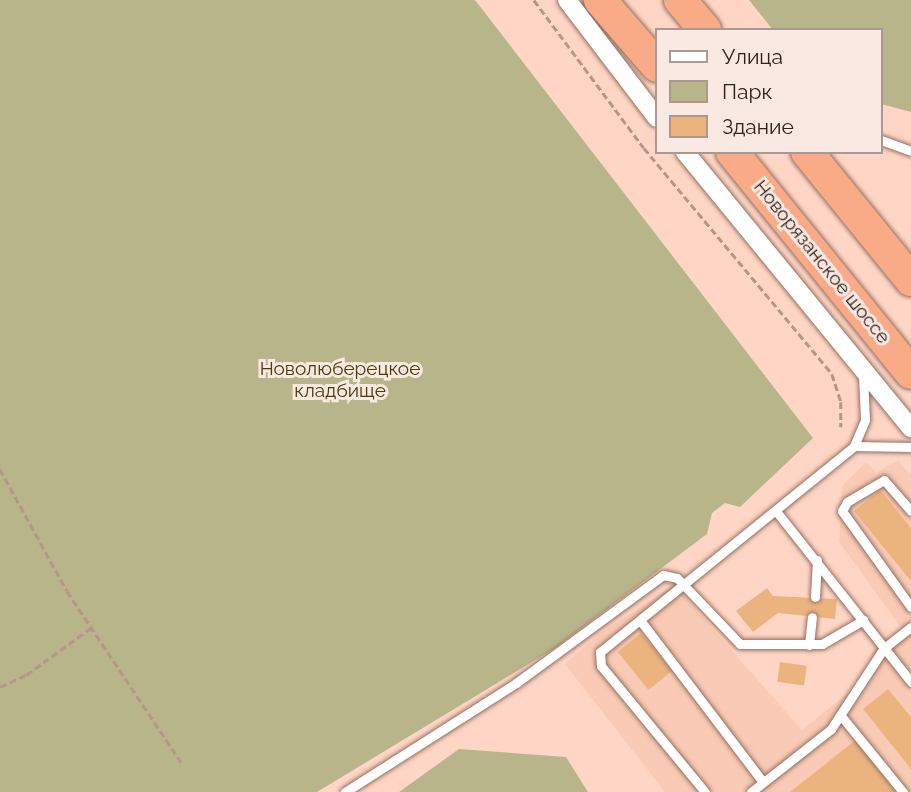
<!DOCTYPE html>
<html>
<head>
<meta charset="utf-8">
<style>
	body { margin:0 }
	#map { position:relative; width:911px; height:792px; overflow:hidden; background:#ffd6c5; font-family:Raleway,sans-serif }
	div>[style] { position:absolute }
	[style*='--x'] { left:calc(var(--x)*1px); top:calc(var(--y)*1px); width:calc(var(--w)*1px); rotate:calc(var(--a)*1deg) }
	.built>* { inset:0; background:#f9cab5 }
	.green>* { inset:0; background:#b8b58b }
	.building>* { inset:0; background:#ebb47f; transform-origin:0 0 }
	.path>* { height:2.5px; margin-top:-1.25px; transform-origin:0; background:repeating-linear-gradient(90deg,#b59688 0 7px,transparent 0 10.5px) }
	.roads { filter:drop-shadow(0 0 2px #947061) drop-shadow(0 0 2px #947061) }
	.lane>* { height:9px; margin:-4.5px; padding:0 4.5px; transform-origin:4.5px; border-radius:4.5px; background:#fff }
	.street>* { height:18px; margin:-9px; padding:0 9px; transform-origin:9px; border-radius:9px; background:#fff }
	.highway>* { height:32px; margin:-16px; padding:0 16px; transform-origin:16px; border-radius:16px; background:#f9aa87 }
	span { translate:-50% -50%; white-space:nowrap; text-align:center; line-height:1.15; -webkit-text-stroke:6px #fae9e2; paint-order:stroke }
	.street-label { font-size:19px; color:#30221b }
	.park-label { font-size:19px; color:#464106 }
	.legend { position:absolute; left:655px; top:28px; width:228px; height:126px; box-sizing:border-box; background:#fae9e2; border:2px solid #a99992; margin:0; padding:9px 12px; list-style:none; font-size:21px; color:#30221b }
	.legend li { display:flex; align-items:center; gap:14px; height:35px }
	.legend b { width:35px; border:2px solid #a99992 }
</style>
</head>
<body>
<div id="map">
	<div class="built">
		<i style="clip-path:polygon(898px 460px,911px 476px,911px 792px,665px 792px,565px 664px,601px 633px,674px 585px,802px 730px,863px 681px,873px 651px,903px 630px,839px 542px,842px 486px,866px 462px,876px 473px)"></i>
	</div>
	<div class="green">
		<i style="clip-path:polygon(0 0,475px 0,813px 438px,740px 507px,725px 503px,712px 513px,707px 534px,555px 648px,317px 792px,0 792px)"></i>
		<i style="clip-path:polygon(749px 0,911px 0,911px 112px,881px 104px,881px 30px,773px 30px)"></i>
		<i style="clip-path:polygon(459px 749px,566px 757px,588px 792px,399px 792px)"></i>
	</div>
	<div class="building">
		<i style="clip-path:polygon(880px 490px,911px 528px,911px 581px,854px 511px)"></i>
		<i style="clip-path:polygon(767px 588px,773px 596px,837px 599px,835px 619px,778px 613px,753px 632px,736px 611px)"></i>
		<i style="left:641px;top:633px;width:49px;height:30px;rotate:51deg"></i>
		<i style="left:780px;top:662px;width:27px;height:20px;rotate:8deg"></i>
		<i style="clip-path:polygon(888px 689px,911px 717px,911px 769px,863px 709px)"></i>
		<i style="clip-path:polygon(857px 739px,899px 792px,790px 792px)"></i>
	</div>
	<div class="path">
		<i style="--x:534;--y:0;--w:184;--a:53.4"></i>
		<i style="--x:644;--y:148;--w:294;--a:50.2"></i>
		<i style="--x:832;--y:374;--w:29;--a:72"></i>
		<i style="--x:841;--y:402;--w:25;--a:90"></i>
		<i style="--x:0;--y:469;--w:139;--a:61.2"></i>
		<i style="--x:67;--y:591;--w:206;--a:56.3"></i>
		<i style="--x:0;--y:687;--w:29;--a:-25"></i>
		<i style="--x:26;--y:675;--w:80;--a:-35.9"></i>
	</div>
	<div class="roads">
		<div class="lane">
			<i style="--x:881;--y:140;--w:32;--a:20"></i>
			<i style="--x:854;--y:446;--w:57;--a:1"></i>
			<i style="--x:776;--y:511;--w:218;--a:51.7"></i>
			<i style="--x:911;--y:511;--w:41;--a:-131.1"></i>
			<i style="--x:884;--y:480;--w:43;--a:149.3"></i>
			<i style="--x:847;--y:502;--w:10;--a:119"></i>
			<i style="--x:842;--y:511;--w:118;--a:54.3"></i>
			<i style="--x:815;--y:597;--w:37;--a:-87"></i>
			<i style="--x:640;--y:620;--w:203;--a:52.8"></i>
			<i style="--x:809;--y:645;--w:28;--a:-84"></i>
			<i style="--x:842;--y:717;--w:97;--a:50.9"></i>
			<i style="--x:345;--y:792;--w:203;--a:-32.5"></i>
			<i style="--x:516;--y:683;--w:182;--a:-36.3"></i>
			<i style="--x:663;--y:575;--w:14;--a:12"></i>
			<i style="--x:677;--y:578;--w:91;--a:46.3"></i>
			<i style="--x:740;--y:644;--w:82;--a:0"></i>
			<i style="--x:822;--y:644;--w:48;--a:-30.3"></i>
			<i style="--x:705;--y:792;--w:163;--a:-129.5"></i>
			<i style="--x:601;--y:666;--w:14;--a:-94"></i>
			<i style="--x:600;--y:652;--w:327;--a:-39"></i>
			<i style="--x:854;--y:446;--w:28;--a:-67"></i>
			<i style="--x:865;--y:420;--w:45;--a:-92.5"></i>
			<i style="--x:751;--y:792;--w:102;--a:-38.2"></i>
			<i style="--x:831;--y:729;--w:97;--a:-56.8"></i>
			<i style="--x:884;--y:648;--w:34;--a:-38"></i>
		</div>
		<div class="street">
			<i style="--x:567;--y:0;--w:148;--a:52.7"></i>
			<i style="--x:685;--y:152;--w:357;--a:50.7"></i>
		</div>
		<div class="highway">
			<i style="--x:600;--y:0;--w:87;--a:49.2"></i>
			<i style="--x:680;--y:0;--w:39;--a:50"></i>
			<i style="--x:732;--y:152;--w:284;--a:51"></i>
			<i style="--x:807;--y:152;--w:165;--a:50.9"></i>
		</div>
	</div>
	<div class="street-label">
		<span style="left:822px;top:262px;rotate:51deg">Новорязанское шоссе</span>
	</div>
	<div class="park-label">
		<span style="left:340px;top:380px">Новолюберецкое<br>кладбище</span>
	</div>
	<ul class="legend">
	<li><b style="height:9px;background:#fff"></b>Улица</li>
	<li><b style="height:19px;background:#b8b58b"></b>Парк</li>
	<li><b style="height:19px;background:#ebb47f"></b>Здание</li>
	</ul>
</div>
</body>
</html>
